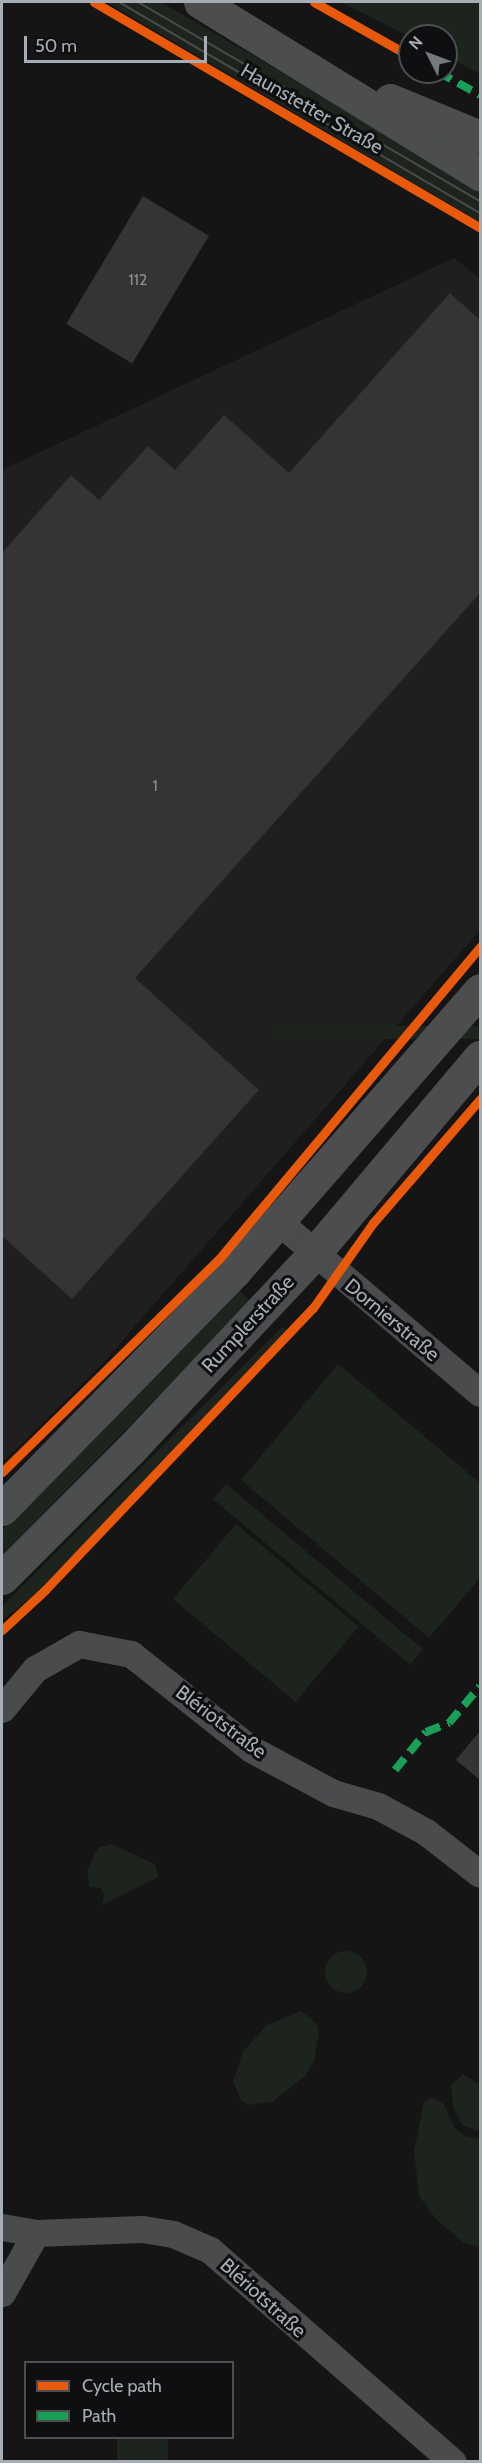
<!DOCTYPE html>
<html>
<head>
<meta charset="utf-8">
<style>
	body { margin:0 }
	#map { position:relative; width:482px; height:2463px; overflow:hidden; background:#151515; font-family:Cabin,sans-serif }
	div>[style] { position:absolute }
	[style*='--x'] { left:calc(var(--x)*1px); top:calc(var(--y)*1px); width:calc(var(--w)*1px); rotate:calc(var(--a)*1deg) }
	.built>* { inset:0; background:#1f1f20 }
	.green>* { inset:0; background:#1d231d; transform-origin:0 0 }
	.round { border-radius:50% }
	.building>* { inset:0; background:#343435; transform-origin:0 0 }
	.street>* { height:27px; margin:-13.5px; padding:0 13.5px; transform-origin:13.5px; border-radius:13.5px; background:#494b4d }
	.primary>* { height:33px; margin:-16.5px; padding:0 16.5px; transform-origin:16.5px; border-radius:16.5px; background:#4b4d4f }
	.tram>* { height:1.5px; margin:-0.75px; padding:0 0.75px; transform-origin:0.75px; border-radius:0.75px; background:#494b4c }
	.quiet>* { height:8px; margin-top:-4px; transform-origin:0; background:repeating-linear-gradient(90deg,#1a9f57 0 15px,transparent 0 23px) }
	.cycleway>* { height:9px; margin:-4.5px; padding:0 4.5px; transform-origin:4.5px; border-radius:4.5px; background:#e8590c }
	span { translate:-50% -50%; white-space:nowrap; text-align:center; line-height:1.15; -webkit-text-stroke:6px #0f0f11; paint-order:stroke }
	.number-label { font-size:16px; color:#8a8f95 }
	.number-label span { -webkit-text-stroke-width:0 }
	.street-label { font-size:20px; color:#a6adb5 }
	.frame { position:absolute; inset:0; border:3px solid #a6adb5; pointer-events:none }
	.legend { position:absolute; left:24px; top:2361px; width:210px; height:78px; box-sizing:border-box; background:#0f0f11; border:2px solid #4b4e53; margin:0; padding:8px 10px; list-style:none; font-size:18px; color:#a6adb5 }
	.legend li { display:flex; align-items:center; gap:12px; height:30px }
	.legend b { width:30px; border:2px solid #4b4e53 }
	.north { position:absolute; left:398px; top:24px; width:60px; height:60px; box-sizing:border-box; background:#0f0f11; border:2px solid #4b4e53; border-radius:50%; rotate:312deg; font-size:16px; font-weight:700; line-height:24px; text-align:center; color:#a6adb5 }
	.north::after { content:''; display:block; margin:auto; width:21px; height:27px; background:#73787d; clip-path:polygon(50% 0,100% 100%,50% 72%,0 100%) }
	.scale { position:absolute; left:24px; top:36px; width:183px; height:27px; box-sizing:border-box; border:3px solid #a6adb5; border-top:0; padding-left:8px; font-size:18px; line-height:21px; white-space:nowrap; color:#a6adb5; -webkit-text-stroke:4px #0f0f11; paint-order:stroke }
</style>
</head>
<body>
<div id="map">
	<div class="built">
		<i style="clip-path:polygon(454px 258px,480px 278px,480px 930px,103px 1363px,2px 1463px,2px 470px)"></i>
	</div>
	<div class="green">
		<i style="clip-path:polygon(106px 2px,161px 2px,295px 80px,480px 190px,480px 222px)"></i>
		<i style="clip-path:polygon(341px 2px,480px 2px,480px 74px,446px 56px,446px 36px,410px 37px)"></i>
		<i style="left:480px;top:1026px;width:13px;height:207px;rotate:90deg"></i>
		<i style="clip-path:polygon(236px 1287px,251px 1302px,2px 1556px,2px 1530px)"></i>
		<i style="clip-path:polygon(282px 1327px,288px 1330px,40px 1590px,2px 1621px,2px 1606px)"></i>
		<i style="clip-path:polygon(338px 1364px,480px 1483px,480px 1578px,429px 1638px,241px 1480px)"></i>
		<i style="left:226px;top:1484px;width:257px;height:20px;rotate:40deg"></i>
		<i style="left:236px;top:1524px;width:160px;height:98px;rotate:40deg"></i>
		<i style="clip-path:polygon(111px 1844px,155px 1864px,158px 1877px,102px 1905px,104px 1894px,101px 1888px,89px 1887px,87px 1870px,98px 1848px)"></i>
		<i class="round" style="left:325px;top:1951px;width:42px;height:42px"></i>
		<i style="clip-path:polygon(301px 2011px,316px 2023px,319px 2033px,314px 2061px,306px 2075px,272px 2102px,249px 2105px,241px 2100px,233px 2081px,243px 2051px,267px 2025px)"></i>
		<i style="clip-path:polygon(463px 2074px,480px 2085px,480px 2132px,462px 2125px,453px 2108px,451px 2085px)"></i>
		<i style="clip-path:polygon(431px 2097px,444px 2104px,454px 2127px,465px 2136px,480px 2139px,480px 2247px,464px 2243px,436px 2219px,419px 2196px,414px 2152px,424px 2102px)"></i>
		<i style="left:117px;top:2438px;width:51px;height:23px"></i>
	</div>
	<div class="building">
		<i style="left:143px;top:196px;width:77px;height:149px;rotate:31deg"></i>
		<i style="clip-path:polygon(450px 293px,480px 320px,480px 593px,135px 978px,259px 1090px,72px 1299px,2px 1236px,2px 553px,71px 475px,99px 500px,148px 446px,175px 470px,224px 415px,289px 473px)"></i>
		<i style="clip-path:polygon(480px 1731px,480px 1780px,456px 1760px)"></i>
	</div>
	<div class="street">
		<i style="--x:279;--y:1222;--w:264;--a:40.4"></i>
		<i style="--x:2;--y:1709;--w:52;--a:-50.5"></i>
		<i style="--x:35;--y:1669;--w:51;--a:-29.6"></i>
		<i style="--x:79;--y:1644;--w:53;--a:10.9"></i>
		<i style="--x:131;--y:1654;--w:153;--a:38.4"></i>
		<i style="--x:251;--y:1749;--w:93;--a:28.2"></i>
		<i style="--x:333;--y:1793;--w:47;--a:16.1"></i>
		<i style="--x:378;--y:1806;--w:55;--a:28.4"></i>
		<i style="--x:426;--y:1832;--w:68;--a:37.9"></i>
		<i style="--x:2;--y:2227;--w:35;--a:10"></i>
		<i style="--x:36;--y:2233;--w:106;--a:-2.2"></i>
		<i style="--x:142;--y:2229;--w:31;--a:9"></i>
		<i style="--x:173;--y:2234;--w:40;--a:23.4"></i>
		<i style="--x:210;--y:2250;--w:322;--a:41.1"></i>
		<i style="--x:2;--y:2293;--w:69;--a:-60.5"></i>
	</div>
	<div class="primary">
		<i style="--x:200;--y:2;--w:329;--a:31.6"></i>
		<i style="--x:390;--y:100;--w:97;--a:22.3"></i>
		<i style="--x:2;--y:1509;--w:332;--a:-45.6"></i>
		<i style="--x:234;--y:1272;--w:374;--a:-48.9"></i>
		<i style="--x:2;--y:1578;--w:181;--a:-45"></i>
		<i style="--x:130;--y:1450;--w:267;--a:-46.8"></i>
		<i style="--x:313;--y:1255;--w:259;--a:-49.9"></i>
	</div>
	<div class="tram">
		<i style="--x:119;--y:2;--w:418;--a:30.3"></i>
		<i style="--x:138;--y:2;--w:396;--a:30.2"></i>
	</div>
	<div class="quiet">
		<i style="--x:438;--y:72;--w:48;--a:28.7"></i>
		<i style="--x:395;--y:1770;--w:49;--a:-50.8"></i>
		<i style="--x:426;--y:1732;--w:25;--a:-21"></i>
		<i style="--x:449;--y:1723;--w:48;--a:-50"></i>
	</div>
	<div class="cycleway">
		<i style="--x:94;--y:2;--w:447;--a:30.3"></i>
		<i style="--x:314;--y:2;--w:110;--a:29.4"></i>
		<i style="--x:2;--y:1472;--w:304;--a:-44.5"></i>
		<i style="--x:219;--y:1259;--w:407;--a:-50.1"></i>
		<i style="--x:2;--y:1630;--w:59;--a:-42.9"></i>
		<i style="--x:45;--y:1590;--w:389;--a:-46.5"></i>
		<i style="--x:313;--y:1308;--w:104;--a:-54.8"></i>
		<i style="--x:373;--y:1223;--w:164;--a:-49.2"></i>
	</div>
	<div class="number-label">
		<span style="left:138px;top:280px">112</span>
		<span style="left:155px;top:786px">1</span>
	</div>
	<div class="street-label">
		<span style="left:312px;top:109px;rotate:30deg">Haunstetter Straße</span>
		<span style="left:392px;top:1320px;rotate:40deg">Dornierstraße</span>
		<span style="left:248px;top:1324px;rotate:-47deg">Rumplerstraße</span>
		<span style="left:221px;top:1722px;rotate:37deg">Blériotstraße</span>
		<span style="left:263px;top:2298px;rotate:42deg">Blériotstraße</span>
	</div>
	<div class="frame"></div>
	<ul class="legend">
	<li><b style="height:8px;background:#e8590c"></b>Cycle path</li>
	<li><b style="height:8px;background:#1a9f57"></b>Path</li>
	</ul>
	<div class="north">N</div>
	<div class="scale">50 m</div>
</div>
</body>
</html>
